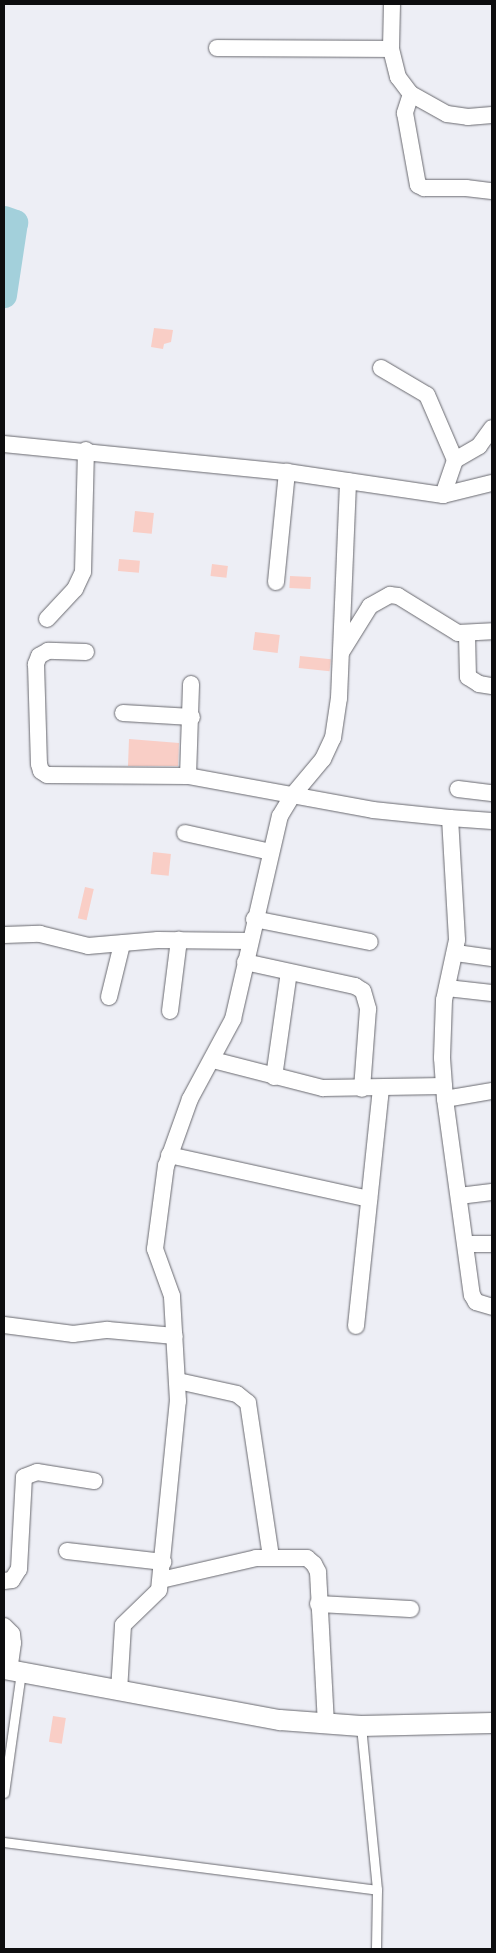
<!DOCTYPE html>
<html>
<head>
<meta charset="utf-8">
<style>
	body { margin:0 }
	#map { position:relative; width:496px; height:1953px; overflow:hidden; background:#edeef5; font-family:Poppins,sans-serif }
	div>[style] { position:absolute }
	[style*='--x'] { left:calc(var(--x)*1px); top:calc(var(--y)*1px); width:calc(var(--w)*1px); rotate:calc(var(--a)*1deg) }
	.river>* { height:25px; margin:-12.5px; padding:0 12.5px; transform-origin:12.5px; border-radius:12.5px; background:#a3d0db }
	.building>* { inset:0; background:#f9cec6; transform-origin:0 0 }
	.roads { filter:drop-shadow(0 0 1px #69696f) drop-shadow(0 0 1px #69696f) }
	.service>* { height:9px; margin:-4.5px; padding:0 4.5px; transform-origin:4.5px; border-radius:4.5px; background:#fff }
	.minor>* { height:16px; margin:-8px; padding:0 8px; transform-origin:8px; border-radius:8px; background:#fff }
	.tertiary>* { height:20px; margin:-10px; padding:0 10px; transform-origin:10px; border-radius:10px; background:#fff }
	span { translate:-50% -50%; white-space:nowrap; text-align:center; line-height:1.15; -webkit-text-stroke:5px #fbfcfe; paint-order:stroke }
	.frame { position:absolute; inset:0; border:5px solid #0d0d0f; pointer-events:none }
</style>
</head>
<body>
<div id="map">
	<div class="river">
		<i style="--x:4;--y:218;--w:12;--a:20"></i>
		<i style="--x:15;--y:222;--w:74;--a:98.6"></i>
	</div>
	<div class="building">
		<i style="clip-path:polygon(154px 328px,173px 330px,171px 342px,164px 344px,163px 349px,151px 347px)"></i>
		<i style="left:135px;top:511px;width:19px;height:21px;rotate:6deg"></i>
		<i style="left:119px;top:559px;width:21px;height:12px;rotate:5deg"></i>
		<i style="left:212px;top:564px;width:16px;height:12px;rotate:7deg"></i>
		<i style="left:290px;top:576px;width:21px;height:12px;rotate:3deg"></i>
		<i style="left:255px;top:632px;width:25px;height:18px;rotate:7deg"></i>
		<i style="left:300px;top:656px;width:31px;height:12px;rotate:6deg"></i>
		<i style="clip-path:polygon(129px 739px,179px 743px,178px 766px,128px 766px)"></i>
		<i style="left:153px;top:852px;width:18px;height:22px;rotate:6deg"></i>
		<i style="left:85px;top:887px;width:9px;height:32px;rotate:13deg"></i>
		<i style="left:53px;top:1716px;width:13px;height:26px;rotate:9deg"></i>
	</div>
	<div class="roads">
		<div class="service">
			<i style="--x:361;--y:1726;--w:165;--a:84.4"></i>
			<i style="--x:377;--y:1890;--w:59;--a:91"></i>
			<i style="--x:4;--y:1793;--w:122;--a:-82"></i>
			<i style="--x:4;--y:1842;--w:376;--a:7.3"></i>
		</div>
		<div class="minor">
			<i style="--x:392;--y:4;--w:45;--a:91.3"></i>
			<i style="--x:391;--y:49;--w:29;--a:76"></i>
			<i style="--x:398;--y:77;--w:21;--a:53"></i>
			<i style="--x:411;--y:94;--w:41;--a:29.1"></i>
			<i style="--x:447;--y:114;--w:21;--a:8"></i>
			<i style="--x:468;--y:117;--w:24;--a:-5"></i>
			<i style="--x:217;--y:48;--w:174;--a:0.3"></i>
			<i style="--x:411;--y:94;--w:20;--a:108"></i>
			<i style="--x:405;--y:113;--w:73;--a:79.8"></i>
			<i style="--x:418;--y:185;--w:7;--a:27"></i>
			<i style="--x:424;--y:188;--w:42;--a:0"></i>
			<i style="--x:466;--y:188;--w:26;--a:7"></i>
			<i style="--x:381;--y:368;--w:53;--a:30.4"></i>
			<i style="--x:427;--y:395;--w:71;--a:66.7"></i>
			<i style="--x:4;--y:444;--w:284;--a:5.7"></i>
			<i style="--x:287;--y:472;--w:158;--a:8.4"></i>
			<i style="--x:443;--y:495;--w:50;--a:-13.8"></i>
			<i style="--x:443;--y:495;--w:37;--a:-71"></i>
			<i style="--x:455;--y:460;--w:28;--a:-30"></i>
			<i style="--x:479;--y:446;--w:22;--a:-54"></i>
			<i style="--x:276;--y:582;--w:111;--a:-84.3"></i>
			<i style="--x:47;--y:619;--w:41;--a:-47"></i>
			<i style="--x:75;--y:589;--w:19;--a:-65"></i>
			<i style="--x:83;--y:572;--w:122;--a:-88.6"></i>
			<i style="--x:467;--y:634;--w:43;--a:88.7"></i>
			<i style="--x:468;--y:677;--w:13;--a:32"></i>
			<i style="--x:479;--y:684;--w:13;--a:9"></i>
			<i style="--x:342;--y:651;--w:53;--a:-58.1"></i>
			<i style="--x:370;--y:606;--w:23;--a:-29"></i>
			<i style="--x:390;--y:595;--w:8;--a:7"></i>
			<i style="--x:398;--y:596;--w:70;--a:31.7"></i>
			<i style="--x:458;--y:633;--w:34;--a:-3"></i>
			<i style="--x:86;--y:652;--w:38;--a:-178"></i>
			<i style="--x:48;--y:651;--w:10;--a:151"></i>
			<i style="--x:39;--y:656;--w:9;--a:111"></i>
			<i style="--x:36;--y:664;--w:100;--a:88.3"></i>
			<i style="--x:39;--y:764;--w:7;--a:74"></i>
			<i style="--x:41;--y:771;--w:7;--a:34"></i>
			<i style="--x:47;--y:775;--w:141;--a:0.4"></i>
			<i style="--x:188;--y:776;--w:188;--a:10.4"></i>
			<i style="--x:373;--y:810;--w:77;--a:5.9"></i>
			<i style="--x:450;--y:818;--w:122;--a:86.7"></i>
			<i style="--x:457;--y:940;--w:61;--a:102.2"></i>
			<i style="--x:444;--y:1000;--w:58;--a:92"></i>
			<i style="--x:442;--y:1058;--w:41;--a:85.8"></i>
			<i style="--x:445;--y:1099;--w:198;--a:82.2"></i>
			<i style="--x:472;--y:1295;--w:8;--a:60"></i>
			<i style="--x:476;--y:1302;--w:17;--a:17"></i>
			<i style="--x:123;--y:713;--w:69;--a:3.3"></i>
			<i style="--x:188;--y:776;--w:92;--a:-88.1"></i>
			<i style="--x:458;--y:789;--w:34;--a:7"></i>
			<i style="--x:450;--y:818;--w:42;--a:4.1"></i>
			<i style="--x:185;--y:833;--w:88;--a:12.5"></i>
			<i style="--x:254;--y:919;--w:118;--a:11.2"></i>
			<i style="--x:4;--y:935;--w:36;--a:-2"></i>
			<i style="--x:40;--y:934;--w:49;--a:14"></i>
			<i style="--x:88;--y:946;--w:70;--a:-4.9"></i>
			<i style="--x:158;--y:940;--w:92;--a:0.6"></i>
			<i style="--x:456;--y:953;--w:36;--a:8"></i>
			<i style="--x:245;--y:962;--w:113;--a:12.3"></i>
			<i style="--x:355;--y:986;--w:9;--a:32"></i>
			<i style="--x:363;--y:991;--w:19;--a:74"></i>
			<i style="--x:368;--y:1009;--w:80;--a:94.3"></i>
			<i style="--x:447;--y:988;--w:45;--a:6.3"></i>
			<i style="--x:109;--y:997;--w:55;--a:-76.2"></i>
			<i style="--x:170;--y:1011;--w:72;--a:-82.8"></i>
			<i style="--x:213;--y:1060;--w:114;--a:14.3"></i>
			<i style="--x:323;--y:1088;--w:121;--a:-0.9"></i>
			<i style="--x:274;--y:1077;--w:106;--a:-81.9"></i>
			<i style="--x:445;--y:1099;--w:48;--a:-9.7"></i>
			<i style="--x:169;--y:1155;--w:205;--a:12.4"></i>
			<i style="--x:459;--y:1196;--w:33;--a:-7"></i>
			<i style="--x:466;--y:1244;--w:26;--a:0"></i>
			<i style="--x:4;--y:1325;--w:70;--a:7.4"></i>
			<i style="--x:73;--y:1334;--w:35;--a:-7"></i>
			<i style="--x:108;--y:1330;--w:67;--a:5.1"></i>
			<i style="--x:356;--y:1326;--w:239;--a:-84"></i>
			<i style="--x:178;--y:1381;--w:60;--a:12.4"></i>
			<i style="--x:237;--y:1394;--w:14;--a:39"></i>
			<i style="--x:248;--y:1403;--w:156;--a:81.5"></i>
			<i style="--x:67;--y:1551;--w:97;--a:6.5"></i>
			<i style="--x:161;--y:1580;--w:98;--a:-13"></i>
			<i style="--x:256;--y:1558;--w:51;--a:0"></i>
			<i style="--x:307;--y:1558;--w:9;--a:41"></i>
			<i style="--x:314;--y:1564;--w:9;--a:63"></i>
			<i style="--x:318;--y:1572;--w:153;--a:87"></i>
			<i style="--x:4;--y:1581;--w:8;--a:-7"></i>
			<i style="--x:12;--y:1580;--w:13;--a:-58"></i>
			<i style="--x:19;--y:1569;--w:92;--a:-86.9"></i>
			<i style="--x:24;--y:1477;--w:14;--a:-21"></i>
			<i style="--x:37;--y:1472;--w:58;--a:9"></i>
			<i style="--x:318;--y:1604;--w:93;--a:3.1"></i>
			<i style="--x:4;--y:1626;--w:11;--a:45"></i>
			<i style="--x:12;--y:1634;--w:9;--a:84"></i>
			<i style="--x:13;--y:1643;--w:27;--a:98"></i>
			<i style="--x:119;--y:1691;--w:66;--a:-86.5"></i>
			<i style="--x:123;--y:1625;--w:50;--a:-44.2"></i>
			<i style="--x:159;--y:1590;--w:190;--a:-84.3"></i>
			<i style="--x:178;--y:1401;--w:105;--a:-93.3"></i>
			<i style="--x:172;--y:1296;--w:50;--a:-109.9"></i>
			<i style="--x:155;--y:1249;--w:84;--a:-82.5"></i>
			<i style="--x:166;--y:1166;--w:71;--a:-70.3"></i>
			<i style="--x:190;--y:1099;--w:91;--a:-61.7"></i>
			<i style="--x:233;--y:1019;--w:208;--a:-77"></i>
			<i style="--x:280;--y:816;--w:23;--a:-59"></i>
			<i style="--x:292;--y:796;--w:48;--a:-50"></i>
			<i style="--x:323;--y:759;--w:23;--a:-65"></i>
			<i style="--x:333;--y:738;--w:40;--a:-81.5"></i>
			<i style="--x:339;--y:698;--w:217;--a:-87.6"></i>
		</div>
		<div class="tertiary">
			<i style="--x:4;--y:1669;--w:281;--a:10.5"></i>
			<i style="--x:280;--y:1720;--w:81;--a:4.2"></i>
			<i style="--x:361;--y:1726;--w:131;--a:-1.3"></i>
		</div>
	</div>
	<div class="frame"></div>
</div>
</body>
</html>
